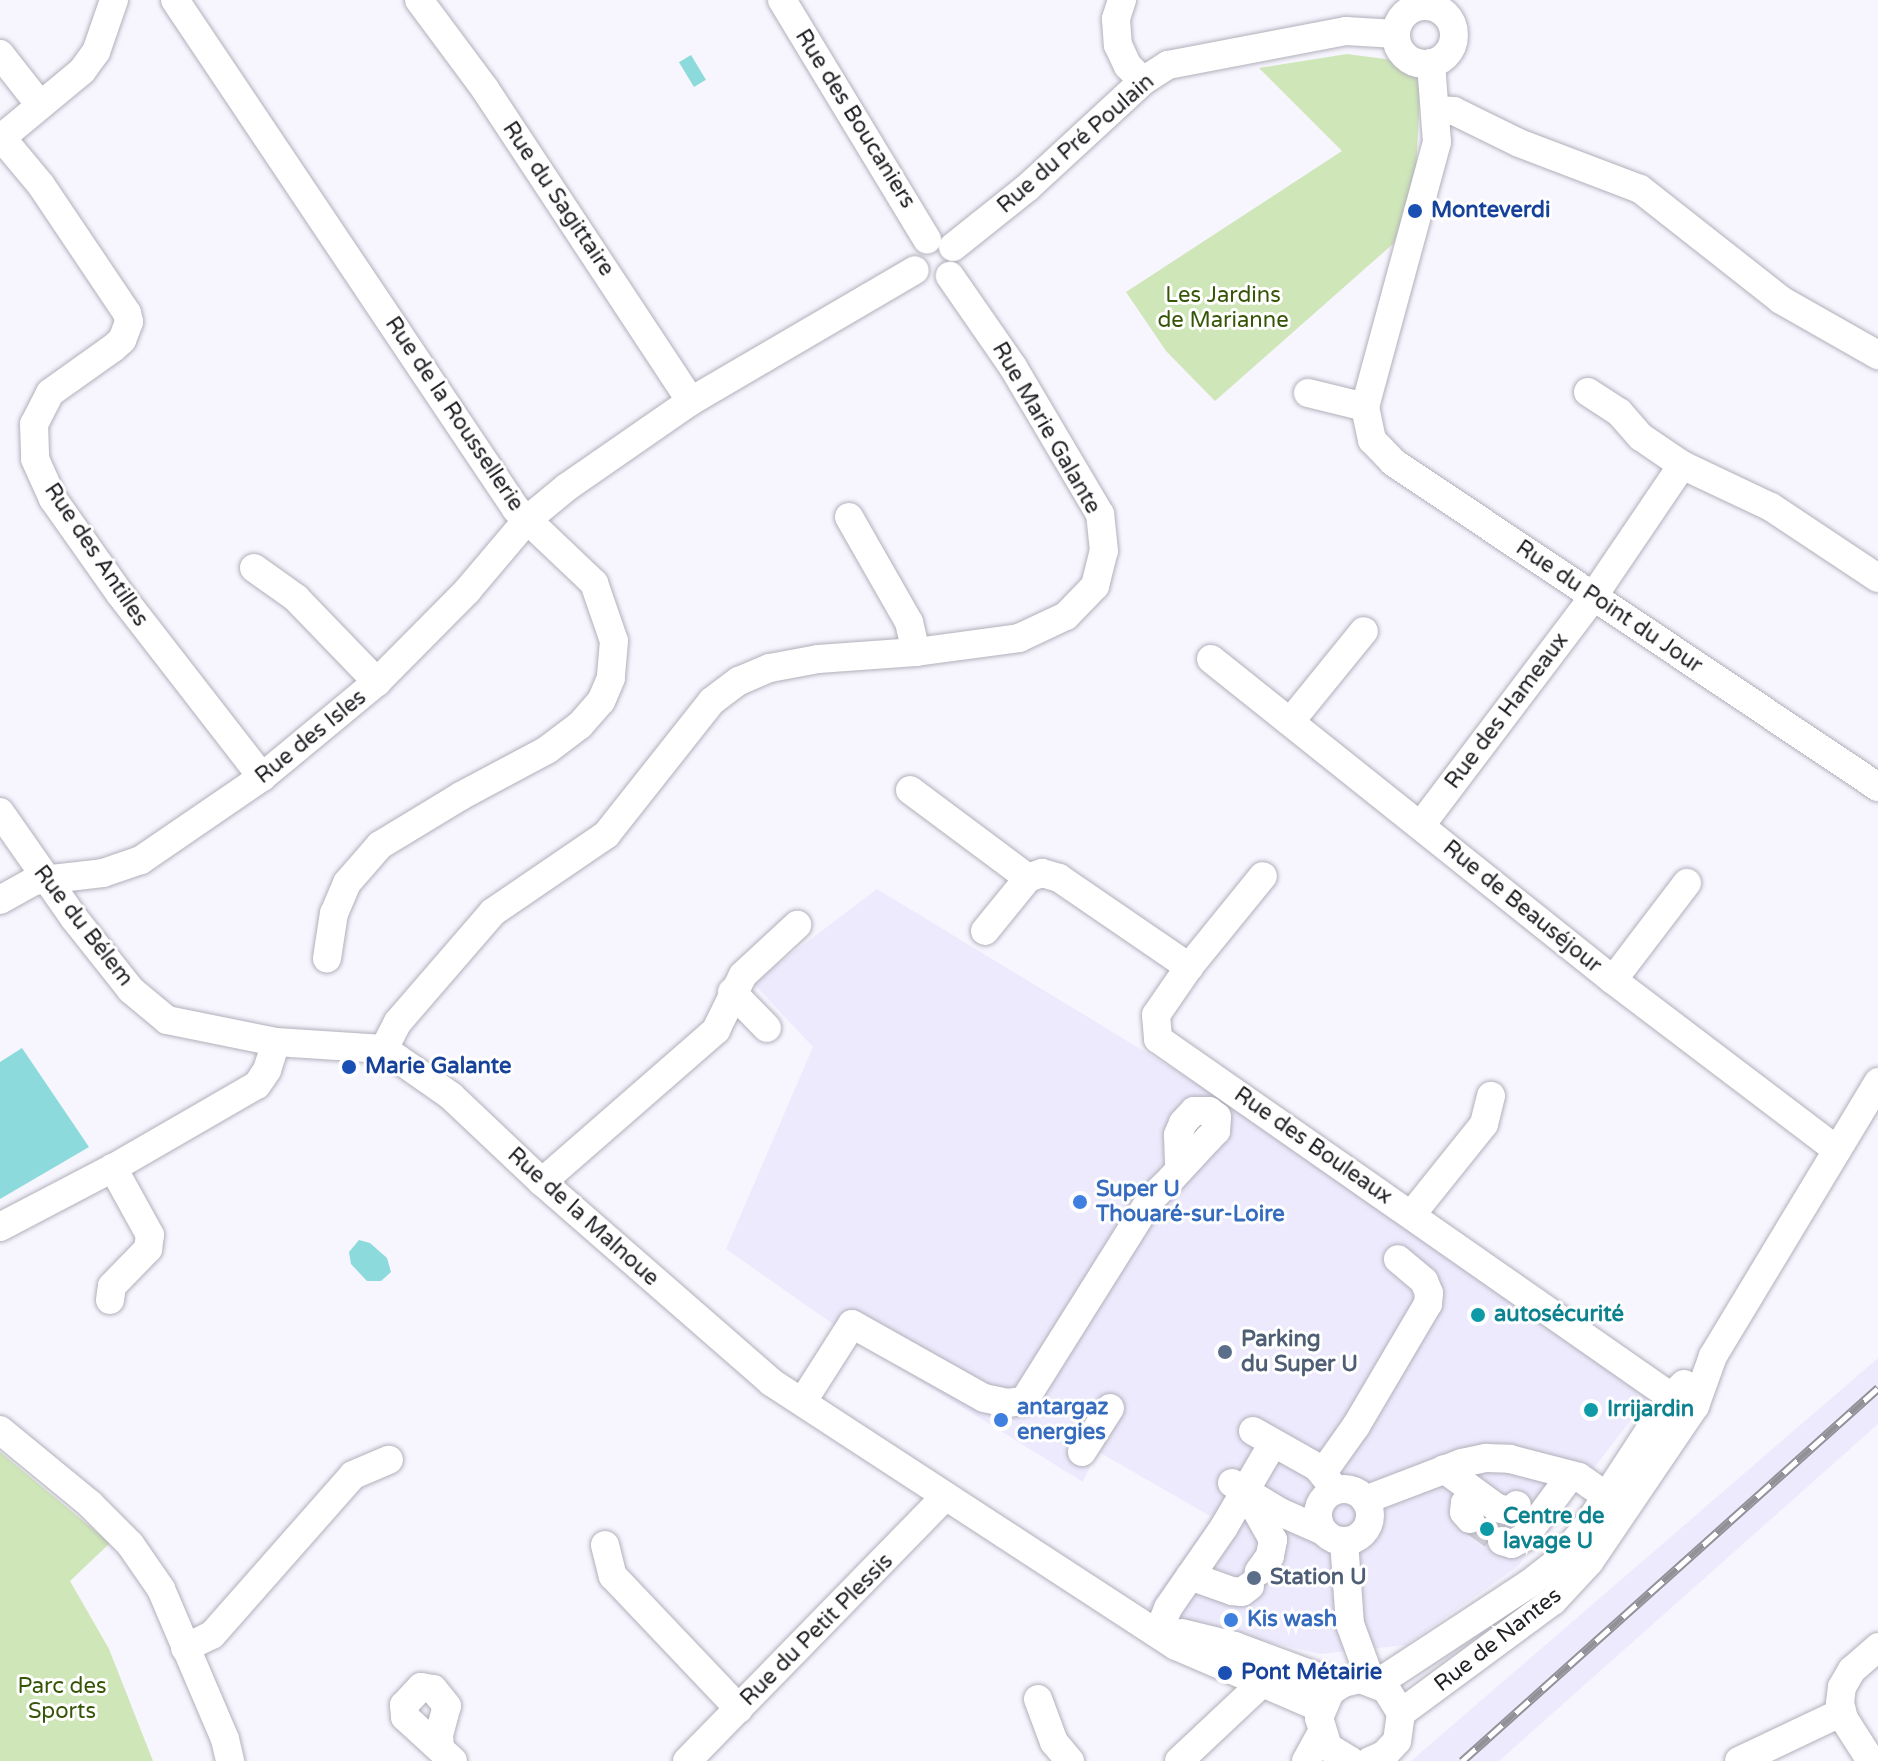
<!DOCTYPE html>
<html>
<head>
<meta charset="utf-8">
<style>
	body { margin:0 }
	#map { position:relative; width:1878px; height:1761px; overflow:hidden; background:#f7f5fe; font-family:"Varela Round",sans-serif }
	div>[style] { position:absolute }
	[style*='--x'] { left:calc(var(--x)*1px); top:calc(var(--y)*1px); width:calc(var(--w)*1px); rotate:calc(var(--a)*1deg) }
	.built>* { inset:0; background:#edeafd }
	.green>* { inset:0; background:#cfe6b9 }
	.water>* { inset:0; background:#8ddadc; transform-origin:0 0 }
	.minor-tunnel>* { height:28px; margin-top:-14px; transform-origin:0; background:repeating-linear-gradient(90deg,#cccad2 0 28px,transparent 0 42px) }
	.roads { filter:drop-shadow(0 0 2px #b1b0ba) drop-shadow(0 0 2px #b1b0ba) }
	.minor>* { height:28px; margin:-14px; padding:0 14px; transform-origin:14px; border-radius:14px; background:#fff }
	.minor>.ring { margin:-14px; padding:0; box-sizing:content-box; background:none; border:28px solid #fff; border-radius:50% }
	.rail>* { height:9px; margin-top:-4.5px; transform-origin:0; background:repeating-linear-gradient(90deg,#fff 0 18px,#939198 0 36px); box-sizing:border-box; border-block:2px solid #939198 }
	.dots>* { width:22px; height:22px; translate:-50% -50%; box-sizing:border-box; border:4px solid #fff; border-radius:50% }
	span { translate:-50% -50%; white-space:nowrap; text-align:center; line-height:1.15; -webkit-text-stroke:6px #fff; paint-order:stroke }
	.street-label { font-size:22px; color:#201f23 }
	.transit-label { font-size:22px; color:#164399; font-weight:700 }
	.left { translate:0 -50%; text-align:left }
	.park-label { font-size:22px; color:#375507 }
	.shop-label { font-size:22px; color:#366cbe; font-weight:700 }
	.culture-label { font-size:22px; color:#0d838f; font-weight:700 }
	.service-label { font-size:22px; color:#4e5e75; font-weight:700 }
</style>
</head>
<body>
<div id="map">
	<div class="built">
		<i style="clip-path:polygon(877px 889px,1287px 1138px,1652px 1393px,1517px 1567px,1406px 1645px,1320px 1654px,1187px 1623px,1147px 1608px,1212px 1517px,1097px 1451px,1083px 1482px,867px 1348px,726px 1249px,813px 1047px,753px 983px)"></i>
		<i style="clip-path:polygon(1878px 1358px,1878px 1424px,1499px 1761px,1411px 1761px)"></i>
	</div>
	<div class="green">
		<i style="clip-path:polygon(1347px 54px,1408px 62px,1416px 72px,1420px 93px,1416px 172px,1394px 243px,1215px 401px,1166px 351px,1126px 292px,1342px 151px,1259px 68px)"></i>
		<i style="clip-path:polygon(0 1452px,110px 1543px,70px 1581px,109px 1649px,153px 1761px,0 1761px)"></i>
	</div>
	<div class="water">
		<i style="left:691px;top:55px;width:29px;height:14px;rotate:59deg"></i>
		<i style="clip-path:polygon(22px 1048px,89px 1147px,0 1199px,0 1062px)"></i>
		<i style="clip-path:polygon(359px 1240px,370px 1243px,387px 1258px,391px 1272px,381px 1281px,367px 1281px,351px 1264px,349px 1252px)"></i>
	</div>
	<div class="minor-tunnel">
		<i style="--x:1470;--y:1519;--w:39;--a:35"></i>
	</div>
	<div class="roads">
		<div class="minor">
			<i style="--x:175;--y:0;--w:613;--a:56.18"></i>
			<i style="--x:516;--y:509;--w:108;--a:43.5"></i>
			<i style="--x:594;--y:583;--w:61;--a:71"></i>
			<i style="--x:614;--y:641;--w:37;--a:95"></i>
			<i style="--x:611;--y:678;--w:25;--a:113"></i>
			<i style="--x:601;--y:701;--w:32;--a:131"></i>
			<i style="--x:580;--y:725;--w:41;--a:142.9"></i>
			<i style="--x:547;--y:750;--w:98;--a:151.9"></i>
			<i style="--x:461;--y:796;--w:95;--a:148.8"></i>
			<i style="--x:380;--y:845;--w:50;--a:131"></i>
			<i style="--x:347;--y:883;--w:33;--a:113"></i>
			<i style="--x:334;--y:913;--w:46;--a:98.8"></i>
			<i style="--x:419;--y:0;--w:111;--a:53.4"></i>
			<i style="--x:485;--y:89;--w:374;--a:56.6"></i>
			<i style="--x:782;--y:0;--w:280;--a:58.8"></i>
			<i style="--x:1122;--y:0;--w:20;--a:108"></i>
			<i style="--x:1116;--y:19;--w:26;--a:86"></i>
			<i style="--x:1118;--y:45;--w:23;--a:65"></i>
			<i style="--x:1128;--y:66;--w:21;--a:45"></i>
			<i class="ring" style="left:1396px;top:6px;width:30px;height:30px"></i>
			<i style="--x:0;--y:54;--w:65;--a:51.9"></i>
			<i style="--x:1431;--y:63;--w:79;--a:85.7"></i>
			<i style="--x:1437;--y:142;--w:275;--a:105.2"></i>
			<i style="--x:1365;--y:407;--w:34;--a:78"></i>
			<i style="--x:1372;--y:440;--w:30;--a:46"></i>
			<i style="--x:1393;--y:462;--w:584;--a:33.83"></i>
			<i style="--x:1436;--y:110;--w:18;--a:3"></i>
			<i style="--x:1454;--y:111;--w:72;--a:26.2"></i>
			<i style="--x:1519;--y:143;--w:129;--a:20.8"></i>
			<i style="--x:1640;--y:189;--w:179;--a:38.2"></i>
			<i style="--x:1781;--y:300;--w:112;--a:29.6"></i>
			<i style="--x:1;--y:137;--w:62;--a:50.2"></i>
			<i style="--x:41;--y:185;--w:154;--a:56.1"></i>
			<i style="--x:127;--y:313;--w:9;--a:77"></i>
			<i style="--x:129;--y:322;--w:19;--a:111"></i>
			<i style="--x:122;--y:340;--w:12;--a:138"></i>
			<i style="--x:113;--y:348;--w:77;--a:144.5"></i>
			<i style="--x:50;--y:393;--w:35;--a:117"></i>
			<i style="--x:34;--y:424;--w:35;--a:88"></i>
			<i style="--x:35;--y:459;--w:44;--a:65.8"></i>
			<i style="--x:53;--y:499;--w:116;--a:54.8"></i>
			<i style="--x:120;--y:594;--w:232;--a:52.2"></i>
			<i style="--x:0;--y:139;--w:107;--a:-39.7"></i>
			<i style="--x:82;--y:71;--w:24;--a:-54"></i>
			<i style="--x:96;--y:52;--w:55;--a:-70.9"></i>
			<i style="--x:953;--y:247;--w:95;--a:-38.6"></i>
			<i style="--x:1027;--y:188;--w:158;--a:-42.7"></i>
			<i style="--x:1143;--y:81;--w:30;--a:-33"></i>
			<i style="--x:1168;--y:65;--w:181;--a:-10.8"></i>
			<i style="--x:1346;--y:31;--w:50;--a:3.4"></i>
			<i style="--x:1588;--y:392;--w:37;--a:33"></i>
			<i style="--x:1619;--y:412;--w:33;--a:49"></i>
			<i style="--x:1641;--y:437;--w:50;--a:34.3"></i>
			<i style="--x:1682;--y:465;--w:98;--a:25.3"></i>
			<i style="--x:1771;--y:507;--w:128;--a:33.6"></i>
			<i style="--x:1308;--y:393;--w:59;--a:13.8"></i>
			<i style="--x:849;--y:517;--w:121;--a:60.3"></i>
			<i style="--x:909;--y:622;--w:31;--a:77"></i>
			<i style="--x:254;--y:568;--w:52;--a:35.5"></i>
			<i style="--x:296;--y:598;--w:117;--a:46"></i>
			<i style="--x:1211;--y:659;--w:514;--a:38.61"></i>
			<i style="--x:1613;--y:980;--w:281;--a:37.2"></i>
			<i style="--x:1290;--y:722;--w:117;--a:-50.9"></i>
			<i style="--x:910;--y:790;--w:147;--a:36.7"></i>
			<i style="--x:0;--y:812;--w:129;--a:55.1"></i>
			<i style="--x:74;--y:918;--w:92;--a:51.6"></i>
			<i style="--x:131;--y:990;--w:47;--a:39.8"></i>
			<i style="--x:167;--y:1020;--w:111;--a:11.4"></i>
			<i style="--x:276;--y:1042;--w:108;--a:3.7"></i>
			<i style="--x:384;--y:1049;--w:82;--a:35"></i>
			<i style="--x:451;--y:1096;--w:125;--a:43.4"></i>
			<i style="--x:542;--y:1182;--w:304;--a:41.1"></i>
			<i style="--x:771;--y:1382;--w:483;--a:33.1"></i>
			<i style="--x:1176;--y:1646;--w:158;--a:23.2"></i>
			<i style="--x:1421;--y:825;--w:277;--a:-52.9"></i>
			<i style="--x:1588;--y:604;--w:168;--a:-55.9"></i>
			<i style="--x:0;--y:900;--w:39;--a:-29"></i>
			<i style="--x:34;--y:881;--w:69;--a:-6.6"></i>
			<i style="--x:103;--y:873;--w:40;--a:-18.9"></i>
			<i style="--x:141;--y:860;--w:147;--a:-34.4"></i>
			<i style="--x:262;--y:777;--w:149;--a:-39.6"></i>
			<i style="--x:377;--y:682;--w:128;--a:-45.3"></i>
			<i style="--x:467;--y:591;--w:93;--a:-49.8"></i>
			<i style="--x:527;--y:520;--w:52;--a:-39.5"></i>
			<i style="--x:567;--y:487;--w:151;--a:-34.7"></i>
			<i style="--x:691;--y:401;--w:259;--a:-30.3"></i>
			<i style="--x:985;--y:931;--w:68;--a:-50.9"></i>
			<i style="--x:1028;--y:878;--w:15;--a:-20"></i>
			<i style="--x:1042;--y:873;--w:18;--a:16"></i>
			<i style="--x:1059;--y:878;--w:158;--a:34.4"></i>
			<i style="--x:1189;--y:967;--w:58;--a:124.5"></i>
			<i style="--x:1156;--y:1015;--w:24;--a:85"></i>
			<i style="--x:1158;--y:1039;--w:617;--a:34.9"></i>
			<i style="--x:1664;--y:1392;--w:34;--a:24"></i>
			<i style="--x:1189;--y:967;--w:117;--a:-50.9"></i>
			<i style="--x:1613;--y:980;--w:122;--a:-52.7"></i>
			<i style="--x:732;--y:992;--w:50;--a:45.8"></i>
			<i style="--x:384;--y:1049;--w:30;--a:-63"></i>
			<i style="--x:398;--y:1022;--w:145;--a:-49.2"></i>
			<i style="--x:493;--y:912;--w:137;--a:-34.3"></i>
			<i style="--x:606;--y:835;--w:171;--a:-51.7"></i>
			<i style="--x:712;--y:701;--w:34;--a:-37"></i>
			<i style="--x:739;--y:681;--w:34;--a:-23"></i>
			<i style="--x:770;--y:668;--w:49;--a:-10.6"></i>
			<i style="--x:818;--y:659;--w:98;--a:-4.1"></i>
			<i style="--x:916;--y:652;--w:104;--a:-7.7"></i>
			<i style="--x:1019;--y:638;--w:52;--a:-25.1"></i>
			<i style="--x:1066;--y:616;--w:42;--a:-46"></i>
			<i style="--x:1095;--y:586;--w:36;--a:-76"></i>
			<i style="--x:1104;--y:551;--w:37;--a:-96"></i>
			<i style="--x:1100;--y:514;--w:171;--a:-120.6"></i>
			<i style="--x:1013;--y:367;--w:111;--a:-124.7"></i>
			<i style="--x:542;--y:1182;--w:231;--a:-41.1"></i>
			<i style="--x:716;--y:1030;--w:61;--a:-63.9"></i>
			<i style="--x:743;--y:975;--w:74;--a:-42.8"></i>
			<i style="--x:1412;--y:1214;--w:115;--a:-51.3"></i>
			<i style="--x:1484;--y:1124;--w:29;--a:-76"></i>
			<i style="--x:0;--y:1227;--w:127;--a:-27.6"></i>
			<i style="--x:113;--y:1168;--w:166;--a:-30"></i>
			<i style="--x:257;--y:1085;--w:18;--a:-56"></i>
			<i style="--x:267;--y:1070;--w:29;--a:-72"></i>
			<i style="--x:110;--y:1300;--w:14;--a:-82"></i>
			<i style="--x:112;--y:1286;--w:52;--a:-45.8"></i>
			<i style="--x:148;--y:1249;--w:14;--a:-82"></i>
			<i style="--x:150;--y:1235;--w:77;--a:-118.9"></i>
			<i style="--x:803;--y:1401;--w:91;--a:-57.5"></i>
			<i style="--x:852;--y:1324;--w:151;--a:29.3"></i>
			<i style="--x:984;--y:1398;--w:24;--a:12"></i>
			<i style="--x:1007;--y:1403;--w:17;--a:-7"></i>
			<i style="--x:1024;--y:1401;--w:237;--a:-57.9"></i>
			<i style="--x:1150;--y:1200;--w:31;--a:-45"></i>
			<i style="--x:1172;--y:1178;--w:54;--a:-47.2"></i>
			<i style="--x:1209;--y:1138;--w:10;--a:-45"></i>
			<i style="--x:1216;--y:1131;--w:14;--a:-86"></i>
			<i style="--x:1217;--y:1117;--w:10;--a:-143"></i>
			<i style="--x:1209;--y:1111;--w:15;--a:180"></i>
			<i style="--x:1194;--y:1111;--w:16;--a:133"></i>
			<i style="--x:1183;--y:1123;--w:13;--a:113"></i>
			<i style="--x:1178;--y:1135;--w:35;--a:88"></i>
			<i style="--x:0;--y:1430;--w:117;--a:39.4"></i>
			<i style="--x:90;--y:1504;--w:57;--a:45"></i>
			<i style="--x:130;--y:1544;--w:55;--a:55.4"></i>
			<i style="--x:161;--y:1589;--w:163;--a:66.9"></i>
			<i style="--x:225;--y:1739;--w:23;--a:77"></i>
			<i style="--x:1253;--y:1431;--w:73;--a:29.4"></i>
			<i style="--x:1317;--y:1467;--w:26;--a:51"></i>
			<i style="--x:1082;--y:1452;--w:52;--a:-57.5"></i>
			<i style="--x:1444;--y:1469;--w:66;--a:36.3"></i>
			<i style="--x:1497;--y:1508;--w:13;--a:13"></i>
			<i style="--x:1510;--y:1511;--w:9;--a:-41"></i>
			<i style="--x:1324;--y:1471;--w:55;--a:-54.6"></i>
			<i style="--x:1356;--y:1426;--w:142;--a:-59.5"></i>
			<i style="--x:1428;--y:1304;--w:11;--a:-85"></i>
			<i style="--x:1429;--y:1293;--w:13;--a:-113"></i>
			<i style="--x:1424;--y:1281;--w:34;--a:-140"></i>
			<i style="--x:1232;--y:1483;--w:56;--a:31.1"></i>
			<i style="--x:1280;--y:1512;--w:47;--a:23.8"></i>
			<i class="ring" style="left:1318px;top:1489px;width:24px;height:24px"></i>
			<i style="--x:1246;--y:1492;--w:55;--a:60.6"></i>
			<i style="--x:1273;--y:1540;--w:16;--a:101"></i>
			<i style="--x:1270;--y:1556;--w:19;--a:126"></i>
			<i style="--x:1365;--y:1500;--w:104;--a:-20.9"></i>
			<i style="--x:1462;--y:1463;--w:25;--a:-12"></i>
			<i style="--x:1486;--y:1458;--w:24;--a:2"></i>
			<i style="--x:1510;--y:1459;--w:71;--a:14.6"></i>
			<i style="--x:1579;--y:1477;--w:33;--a:35"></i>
			<i style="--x:1470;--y:1519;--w:9;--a:-131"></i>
			<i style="--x:1464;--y:1512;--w:9;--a:-84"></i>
			<i style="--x:1465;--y:1503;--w:14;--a:-56"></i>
			<i style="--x:1344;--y:1541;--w:83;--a:85.9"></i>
			<i style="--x:1350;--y:1624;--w:61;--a:69.8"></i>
			<i style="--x:1502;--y:1541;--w:10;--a:17"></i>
			<i style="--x:1512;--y:1544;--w:15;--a:-28"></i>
			<i style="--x:1525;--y:1537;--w:77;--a:-53.4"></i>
			<i style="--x:605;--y:1545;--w:32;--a:76"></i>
			<i style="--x:613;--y:1576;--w:183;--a:46.5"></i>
			<i style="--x:1190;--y:1576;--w:45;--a:19.7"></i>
			<i style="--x:1232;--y:1591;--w:10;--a:6"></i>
			<i style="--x:1242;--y:1592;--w:10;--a:-37"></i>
			<i style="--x:1158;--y:1633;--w:27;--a:-68"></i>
			<i style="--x:1168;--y:1608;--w:98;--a:-55.3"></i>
			<i style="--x:1224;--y:1527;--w:97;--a:-59.7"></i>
			<i style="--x:1182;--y:1633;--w:55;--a:13.8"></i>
			<i style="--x:1235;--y:1646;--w:112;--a:20.4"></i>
			<i style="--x:185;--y:1648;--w:30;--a:-26"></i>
			<i style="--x:212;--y:1635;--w:213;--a:-48.6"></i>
			<i style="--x:353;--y:1475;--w:39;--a:-23"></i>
			<i style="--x:1378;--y:1683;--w:181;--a:-33.3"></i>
			<i style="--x:1529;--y:1584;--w:37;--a:-38"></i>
			<i style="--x:1558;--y:1561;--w:42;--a:-49.8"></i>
			<i style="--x:1585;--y:1529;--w:159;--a:-56.8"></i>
			<i style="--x:1672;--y:1396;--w:17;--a:-45"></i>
			<i style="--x:1038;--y:1699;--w:46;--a:69.6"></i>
			<i style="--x:1054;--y:1742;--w:25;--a:50"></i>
			<i style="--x:1401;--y:1713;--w:189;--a:-36.4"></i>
			<i style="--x:1553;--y:1601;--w:54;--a:-47.2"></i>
			<i style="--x:1590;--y:1561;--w:187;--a:-55.9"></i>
			<i style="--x:1695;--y:1406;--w:53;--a:-70.2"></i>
			<i style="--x:1713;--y:1356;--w:320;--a:-58.9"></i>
			<i style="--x:440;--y:1747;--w:12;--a:-95"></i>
			<i style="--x:439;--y:1735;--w:30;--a:-75"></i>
			<i style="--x:447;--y:1706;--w:22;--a:-129"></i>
			<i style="--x:433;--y:1689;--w:12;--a:-171"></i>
			<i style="--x:421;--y:1687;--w:25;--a:133"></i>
			<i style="--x:404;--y:1705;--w:12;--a:85"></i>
			<i style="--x:405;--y:1717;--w:65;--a:42.5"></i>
			<i style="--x:687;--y:1761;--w:369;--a:-45.7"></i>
			<i style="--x:1179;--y:1761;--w:132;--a:-43.2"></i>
			<i style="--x:1306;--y:1761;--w:31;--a:-61"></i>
			<i style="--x:1351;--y:1761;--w:27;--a:-149"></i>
			<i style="--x:1328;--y:1747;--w:30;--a:-107"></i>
			<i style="--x:1319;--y:1718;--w:28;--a:-67"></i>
			<i style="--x:1330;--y:1692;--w:16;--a:-35"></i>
			<i style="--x:1343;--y:1683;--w:17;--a:-13"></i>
			<i style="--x:1360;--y:1679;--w:28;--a:21"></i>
			<i style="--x:1386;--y:1689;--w:28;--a:58"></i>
			<i style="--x:1401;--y:1713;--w:28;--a:98"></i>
			<i style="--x:1397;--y:1741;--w:19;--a:133"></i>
			<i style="--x:1384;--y:1755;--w:15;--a:157"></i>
			<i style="--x:1739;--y:1761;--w:114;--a:-25.4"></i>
			<i style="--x:1871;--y:1761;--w:50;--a:-122.7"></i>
			<i style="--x:1844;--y:1719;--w:16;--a:-104"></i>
			<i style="--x:1840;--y:1703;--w:16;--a:-83"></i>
			<i style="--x:1842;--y:1687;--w:20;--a:-60"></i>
			<i style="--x:1852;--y:1670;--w:35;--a:-41"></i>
		</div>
	</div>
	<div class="rail">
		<i style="--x:1462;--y:1761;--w:559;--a:-41.88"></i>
	</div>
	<div class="dots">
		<i style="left:1415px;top:211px;background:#1a4fb4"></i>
		<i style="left:349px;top:1067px;background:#1a4fb4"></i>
		<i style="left:1080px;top:1202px;background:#3f7fe0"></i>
		<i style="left:1478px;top:1315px;background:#0f9aa8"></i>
		<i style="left:1225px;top:1352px;background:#5c6f8a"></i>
		<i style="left:1591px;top:1410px;background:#0f9aa8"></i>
		<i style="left:1001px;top:1420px;background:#3f7fe0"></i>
		<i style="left:1487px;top:1529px;background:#0f9aa8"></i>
		<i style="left:1254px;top:1578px;background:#5c6f8a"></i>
		<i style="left:1231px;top:1620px;background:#3f7fe0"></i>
		<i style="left:1225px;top:1673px;background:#1a4fb4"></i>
	</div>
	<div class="street-label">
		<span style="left:855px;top:119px;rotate:58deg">Rue des Boucaniers</span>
		<span style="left:1076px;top:144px;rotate:-41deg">Rue du Pré Poulain</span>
		<span style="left:558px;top:199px;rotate:56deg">Rue du Sagittaire</span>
		<span style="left:454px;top:414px;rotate:56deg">Rue de la Roussellerie</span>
		<span style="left:1046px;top:428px;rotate:60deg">Rue Marie Galante</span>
		<span style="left:96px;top:555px;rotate:56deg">Rue des Antilles</span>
		<span style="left:1609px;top:607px;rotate:34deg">Rue du Point du Jour</span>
		<span style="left:1507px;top:711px;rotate:-53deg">Rue des Hameaux</span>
		<span style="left:311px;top:737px;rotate:-39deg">Rue des Isles</span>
		<span style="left:1522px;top:907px;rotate:39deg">Rue de Beauséjour</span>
		<span style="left:83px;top:926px;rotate:52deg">Rue du Bélem</span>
		<span style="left:1313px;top:1146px;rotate:35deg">Rue des Bouleaux</span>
		<span style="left:583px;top:1217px;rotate:42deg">Rue de la Malnoue</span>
		<span style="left:817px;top:1630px;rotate:-45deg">Rue du Petit Plessis</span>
		<span style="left:1498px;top:1640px;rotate:-38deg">Rue de Nantes</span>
	</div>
	<div class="transit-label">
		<span class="left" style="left:1431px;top:211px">Monteverdi</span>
		<span class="left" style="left:365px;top:1067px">Marie Galante</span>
		<span class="left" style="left:1241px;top:1673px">Pont Métairie</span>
	</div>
	<div class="park-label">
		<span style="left:1223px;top:308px">Les Jardins<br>de Marianne</span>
		<span style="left:62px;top:1699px">Parc des<br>Sports</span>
	</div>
	<div class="shop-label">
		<span class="left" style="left:1096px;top:1202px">Super U<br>Thouaré-sur-Loire</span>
		<span class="left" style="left:1017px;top:1420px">antargaz<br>energies</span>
		<span class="left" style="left:1247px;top:1620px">Kis wash</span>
	</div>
	<div class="culture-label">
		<span class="left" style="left:1494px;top:1315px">autosécurité</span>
		<span class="left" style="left:1607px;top:1410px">Irrijardin</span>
		<span class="left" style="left:1503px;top:1529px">Centre de<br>lavage U</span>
	</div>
	<div class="service-label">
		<span class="left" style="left:1241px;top:1352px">Parking<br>du Super U</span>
		<span class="left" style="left:1270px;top:1578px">Station U</span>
	</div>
</div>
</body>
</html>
